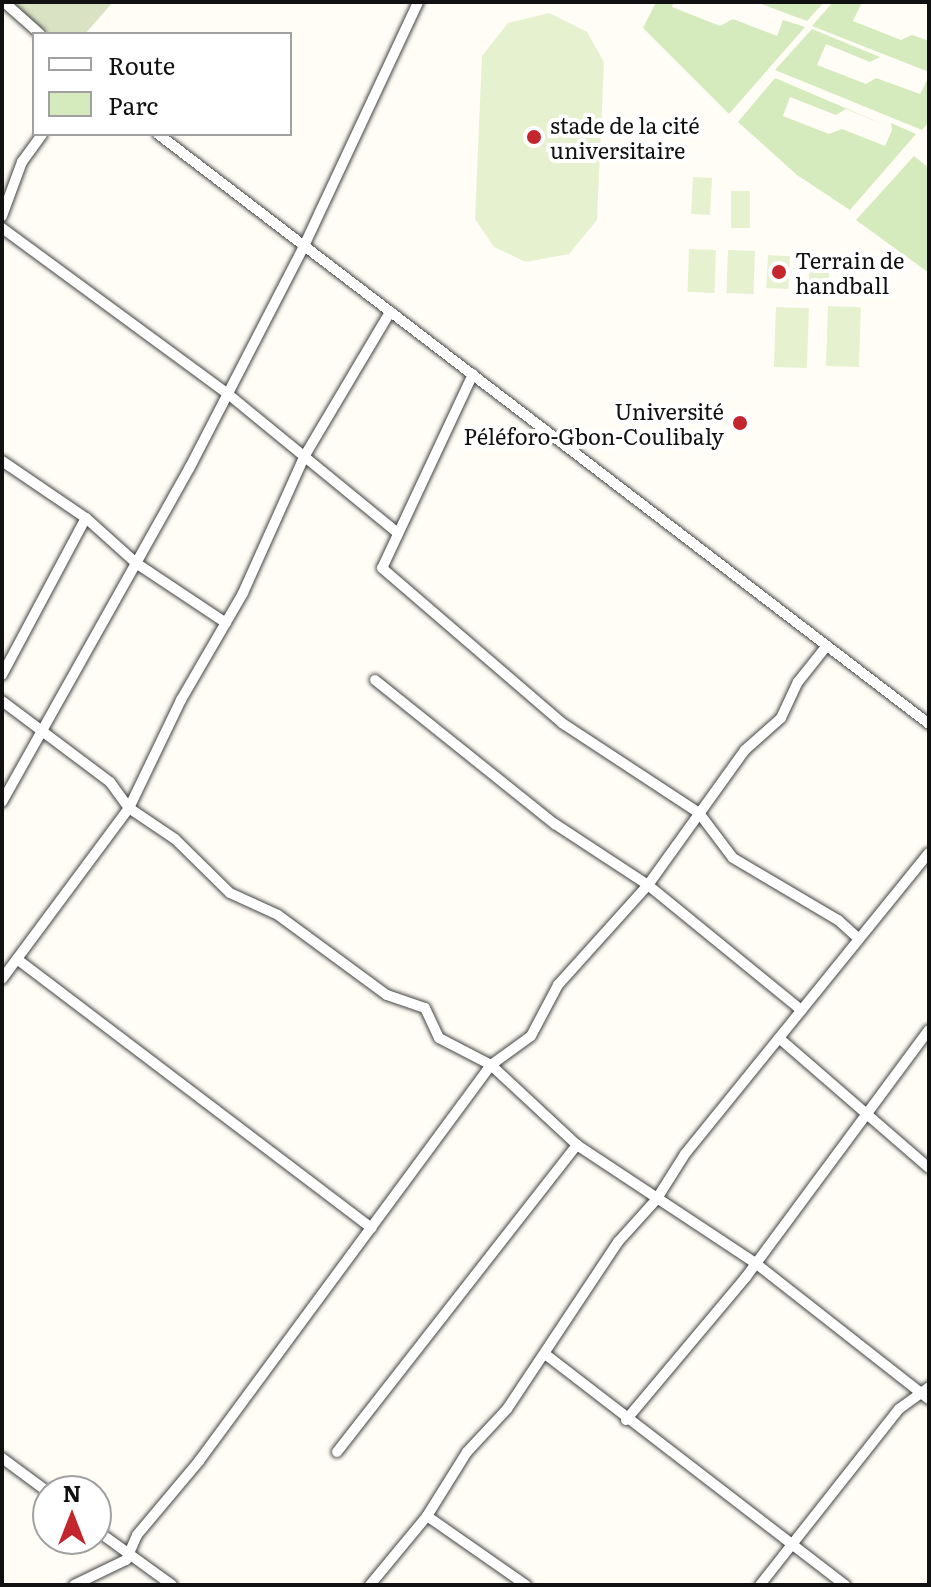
<!DOCTYPE html>
<html>
<head>
<meta charset="utf-8">
<style>
	body { margin:0 }
	#map { position:relative; width:931px; height:1587px; overflow:hidden; background:#fffdf5; font-family:Literata,serif }
	div>[style] { position:absolute }
	[style*='--x'] { left:calc(var(--x)*1px); top:calc(var(--y)*1px); width:calc(var(--w)*1px); rotate:calc(var(--a)*1deg) }
	.green>* { inset:0; background:#d5ebbd }
	.cemetery>* { inset:0; background:#d9e3c4 }
	.pitch>* { inset:0; background:#e6f2cf; transform-origin:0 0 }
	.roads { filter:drop-shadow(0 0 2px #444) drop-shadow(0 0 2px #444) }
	.minor>* { height:10px; margin:-5px; padding:0 5px; transform-origin:5px; border-radius:5px; background:#fff }
	.dots>* { width:22px; height:22px; translate:-50% -50%; box-sizing:border-box; border:4px solid #fff; border-radius:50% }
	span { translate:-50% -50%; white-space:nowrap; text-align:center; line-height:1.15; -webkit-text-stroke:8px #fff; paint-order:stroke }
	.poi-label { font-size:22px; color:#111 }
	.left { translate:0 -50%; text-align:left }
	.right { translate:-100% -50%; text-align:right }
	.frame { position:absolute; inset:0; border:4px solid #111; pointer-events:none }
	.legend { position:absolute; left:32px; top:32px; width:260px; height:104px; box-sizing:border-box; background:#fff; border:2px solid #a0a0a0; margin:0; padding:10px 14px; list-style:none; font-size:24px; color:#111 }
	.legend li { display:flex; align-items:center; gap:16px; height:40px }
	.legend b { width:40px; border:2px solid #a0a0a0 }
	.north { position:absolute; left:32px; top:1475px; width:80px; height:80px; box-sizing:border-box; background:#fff; border:2px solid #a0a0a0; border-radius:50%; rotate:0deg; font-size:22px; font-weight:700; line-height:32px; text-align:center; color:#111 }
	.north::after { content:''; display:block; margin:auto; width:28px; height:36px; background:#c4262e; clip-path:polygon(50% 0,100% 100%,50% 72%,0 100%) }
</style>
</head>
<body>
<div id="map">
	<div class="green">
		<i style="clip-path:polygon(656px 2px,674px 2px,672px 7px,720px 26px,733px 19px,777px 36px,783px 20px,805px 27px,729px 114px,643px 28px)"></i>
		<i style="clip-path:polygon(756px 2px,824px 2px,807px 21px)"></i>
		<i style="clip-path:polygon(833px 2px,862px 2px,853px 21px,901px 40px,912px 35px,929px 41px,929px 72px,812px 26px)"></i>
		<i style="clip-path:polygon(812px 29px,880px 57px,870px 62px,826px 44px,817px 65px,866px 84px,876px 78px,920px 94px,929px 77px,929px 122px,922px 130px,775px 70px)"></i>
		<i style="clip-path:polygon(775px 78px,890px 127px,846px 109px,836px 115px,790px 97px,783px 116px,829px 134px,842px 129px,885px 146px,892px 130px,891px 123px,916px 134px,850px 210px,797px 175px,738px 122px)"></i>
		<i style="clip-path:polygon(914px 156px,929px 168px,929px 273px,856px 220px)"></i>
	</div>
	<div class="cemetery">
		<i style="clip-path:polygon(10px 2px,113px 2px,85px 34px,47px 34px)"></i>
	</div>
	<div class="pitch">
		<i style="clip-path:polygon(549px 13px,587px 32px,604px 62px,597px 220px,569px 254px,526px 262px,494px 247px,475px 219px,482px 56px,508px 23px)"></i>
		<i style="left:693px;top:177px;width:19px;height:37px;rotate:3deg"></i>
		<i style="left:731px;top:191px;width:19px;height:37px"></i>
		<i style="left:689px;top:249px;width:27px;height:43px;rotate:2deg"></i>
		<i style="left:728px;top:250px;width:27px;height:43px;rotate:2deg"></i>
		<i style="left:768px;top:255px;width:22px;height:33px;rotate:3deg"></i>
		<i style="left:809px;top:257px;width:20px;height:32px"></i>
		<i style="left:828px;top:306px;width:33px;height:60px;rotate:2deg"></i>
		<i style="left:776px;top:307px;width:33px;height:60px;rotate:2deg"></i>
	</div>
	<div class="roads">
		<div class="minor">
			<i style="--x:4;--y:2;--w:48;--a:41.6"></i>
			<i style="--x:158;--y:134;--w:971;--a:37.42"></i>
			<i style="--x:2;--y:216;--w:58;--a:-69.7"></i>
			<i style="--x:22;--y:162;--w:34;--a:-54"></i>
			<i style="--x:2;--y:228;--w:280;--a:36.3"></i>
			<i style="--x:228;--y:394;--w:220;--a:39.3"></i>
			<i style="--x:473;--y:374;--w:214;--a:115.1"></i>
			<i style="--x:382;--y:568;--w:238;--a:40.7"></i>
			<i style="--x:562;--y:723;--w:164;--a:33.3"></i>
			<i style="--x:699;--y:813;--w:56;--a:52.9"></i>
			<i style="--x:733;--y:858;--w:122;--a:30.6"></i>
			<i style="--x:838;--y:920;--w:28;--a:42"></i>
			<i style="--x:2;--y:461;--w:102;--a:34.2"></i>
			<i style="--x:86;--y:518;--w:67;--a:42"></i>
			<i style="--x:136;--y:563;--w:108;--a:33.7"></i>
			<i style="--x:2;--y:675;--w:178;--a:-61.9"></i>
			<i style="--x:375;--y:680;--w:231;--a:38.7"></i>
			<i style="--x:555;--y:824;--w:111;--a:33.3"></i>
			<i style="--x:648;--y:885;--w:198;--a:39.2"></i>
			<i style="--x:2;--y:701;--w:135;--a:36.9"></i>
			<i style="--x:110;--y:782;--w:32;--a:54"></i>
			<i style="--x:129;--y:808;--w:55;--a:34"></i>
			<i style="--x:175;--y:839;--w:77;--a:44.5"></i>
			<i style="--x:230;--y:893;--w:53;--a:24.6"></i>
			<i style="--x:278;--y:915;--w:135;--a:36.3"></i>
			<i style="--x:387;--y:995;--w:40;--a:18.9"></i>
			<i style="--x:425;--y:1008;--w:33;--a:65"></i>
			<i style="--x:439;--y:1038;--w:59;--a:27.4"></i>
			<i style="--x:491;--y:1065;--w:117;--a:42.9"></i>
			<i style="--x:577;--y:1145;--w:212;--a:33.5"></i>
			<i style="--x:754;--y:1262;--w:222;--a:38.1"></i>
			<i style="--x:2;--y:802;--w:384;--a:-60.7"></i>
			<i style="--x:190;--y:467;--w:246;--a:-62.7"></i>
			<i style="--x:303;--y:248;--w:272;--a:-64.9"></i>
			<i style="--x:17;--y:959;--w:445;--a:37.2"></i>
			<i style="--x:2;--y:979;--w:213;--a:-53.4"></i>
			<i style="--x:129;--y:808;--w:120;--a:-64.3"></i>
			<i style="--x:181;--y:700;--w:124;--a:-59.9"></i>
			<i style="--x:243;--y:593;--w:149;--a:-65.8"></i>
			<i style="--x:304;--y:457;--w:169;--a:-59.3"></i>
			<i style="--x:779;--y:1038;--w:198;--a:40.9"></i>
			<i style="--x:545;--y:1354;--w:379;--a:37.6"></i>
			<i style="--x:626;--y:1420;--w:187;--a:-50"></i>
			<i style="--x:746;--y:1277;--w:307;--a:-53.5"></i>
			<i style="--x:337;--y:1452;--w:390;--a:-52"></i>
			<i style="--x:2;--y:1458;--w:57;--a:36.5"></i>
			<i style="--x:427;--y:1516;--w:121;--a:34.9"></i>
			<i style="--x:96;--y:1530;--w:94;--a:35.9"></i>
			<i style="--x:74;--y:1585;--w:58;--a:-25.7"></i>
			<i style="--x:126;--y:1560;--w:27;--a:-66"></i>
			<i style="--x:137;--y:1535;--w:97;--a:-50"></i>
			<i style="--x:199;--y:1461;--w:492;--a:-53.6"></i>
			<i style="--x:491;--y:1065;--w:49;--a:-35.9"></i>
			<i style="--x:531;--y:1036;--w:58;--a:-62.1"></i>
			<i style="--x:558;--y:985;--w:135;--a:-48"></i>
			<i style="--x:648;--y:885;--w:166;--a:-54.3"></i>
			<i style="--x:745;--y:750;--w:48;--a:-41.6"></i>
			<i style="--x:781;--y:718;--w:40;--a:-65"></i>
			<i style="--x:798;--y:682;--w:43;--a:-51.5"></i>
			<i style="--x:370;--y:1585;--w:89;--a:-50.4"></i>
			<i style="--x:427;--y:1516;--w:75;--a:-58"></i>
			<i style="--x:467;--y:1452;--w:59;--a:-47.1"></i>
			<i style="--x:507;--y:1409;--w:201;--a:-56.4"></i>
			<i style="--x:618;--y:1242;--w:57;--a:-47.9"></i>
			<i style="--x:656;--y:1200;--w:54;--a:-57.8"></i>
			<i style="--x:685;--y:1154;--w:387;--a:-51"></i>
			<i style="--x:760;--y:1585;--w:224;--a:-51.7"></i>
			<i style="--x:899;--y:1409;--w:37;--a:-36"></i>
		</div>
	</div>
	<div class="dots">
		<i style="left:534px;top:137px;background:#c4262e"></i>
		<i style="left:779px;top:272px;background:#c4262e"></i>
		<i style="left:740px;top:423px;background:#c4262e"></i>
	</div>
	<div class="poi-label">
		<span class="left" style="left:550px;top:137px">stade de la cité<br>universitaire</span>
		<span class="left" style="left:795px;top:272px">Terrain de<br>handball</span>
		<span class="right" style="left:724px;top:423px">Université<br>Péléforo-Gbon-Coulibaly</span>
	</div>
	<div class="frame"></div>
	<ul class="legend">
	<li><b style="height:10px;background:#fff"></b>Route</li>
	<li><b style="height:22px;background:#d5ebbd"></b>Parc</li>
	</ul>
	<div class="north">N</div>
</div>
</body>
</html>
